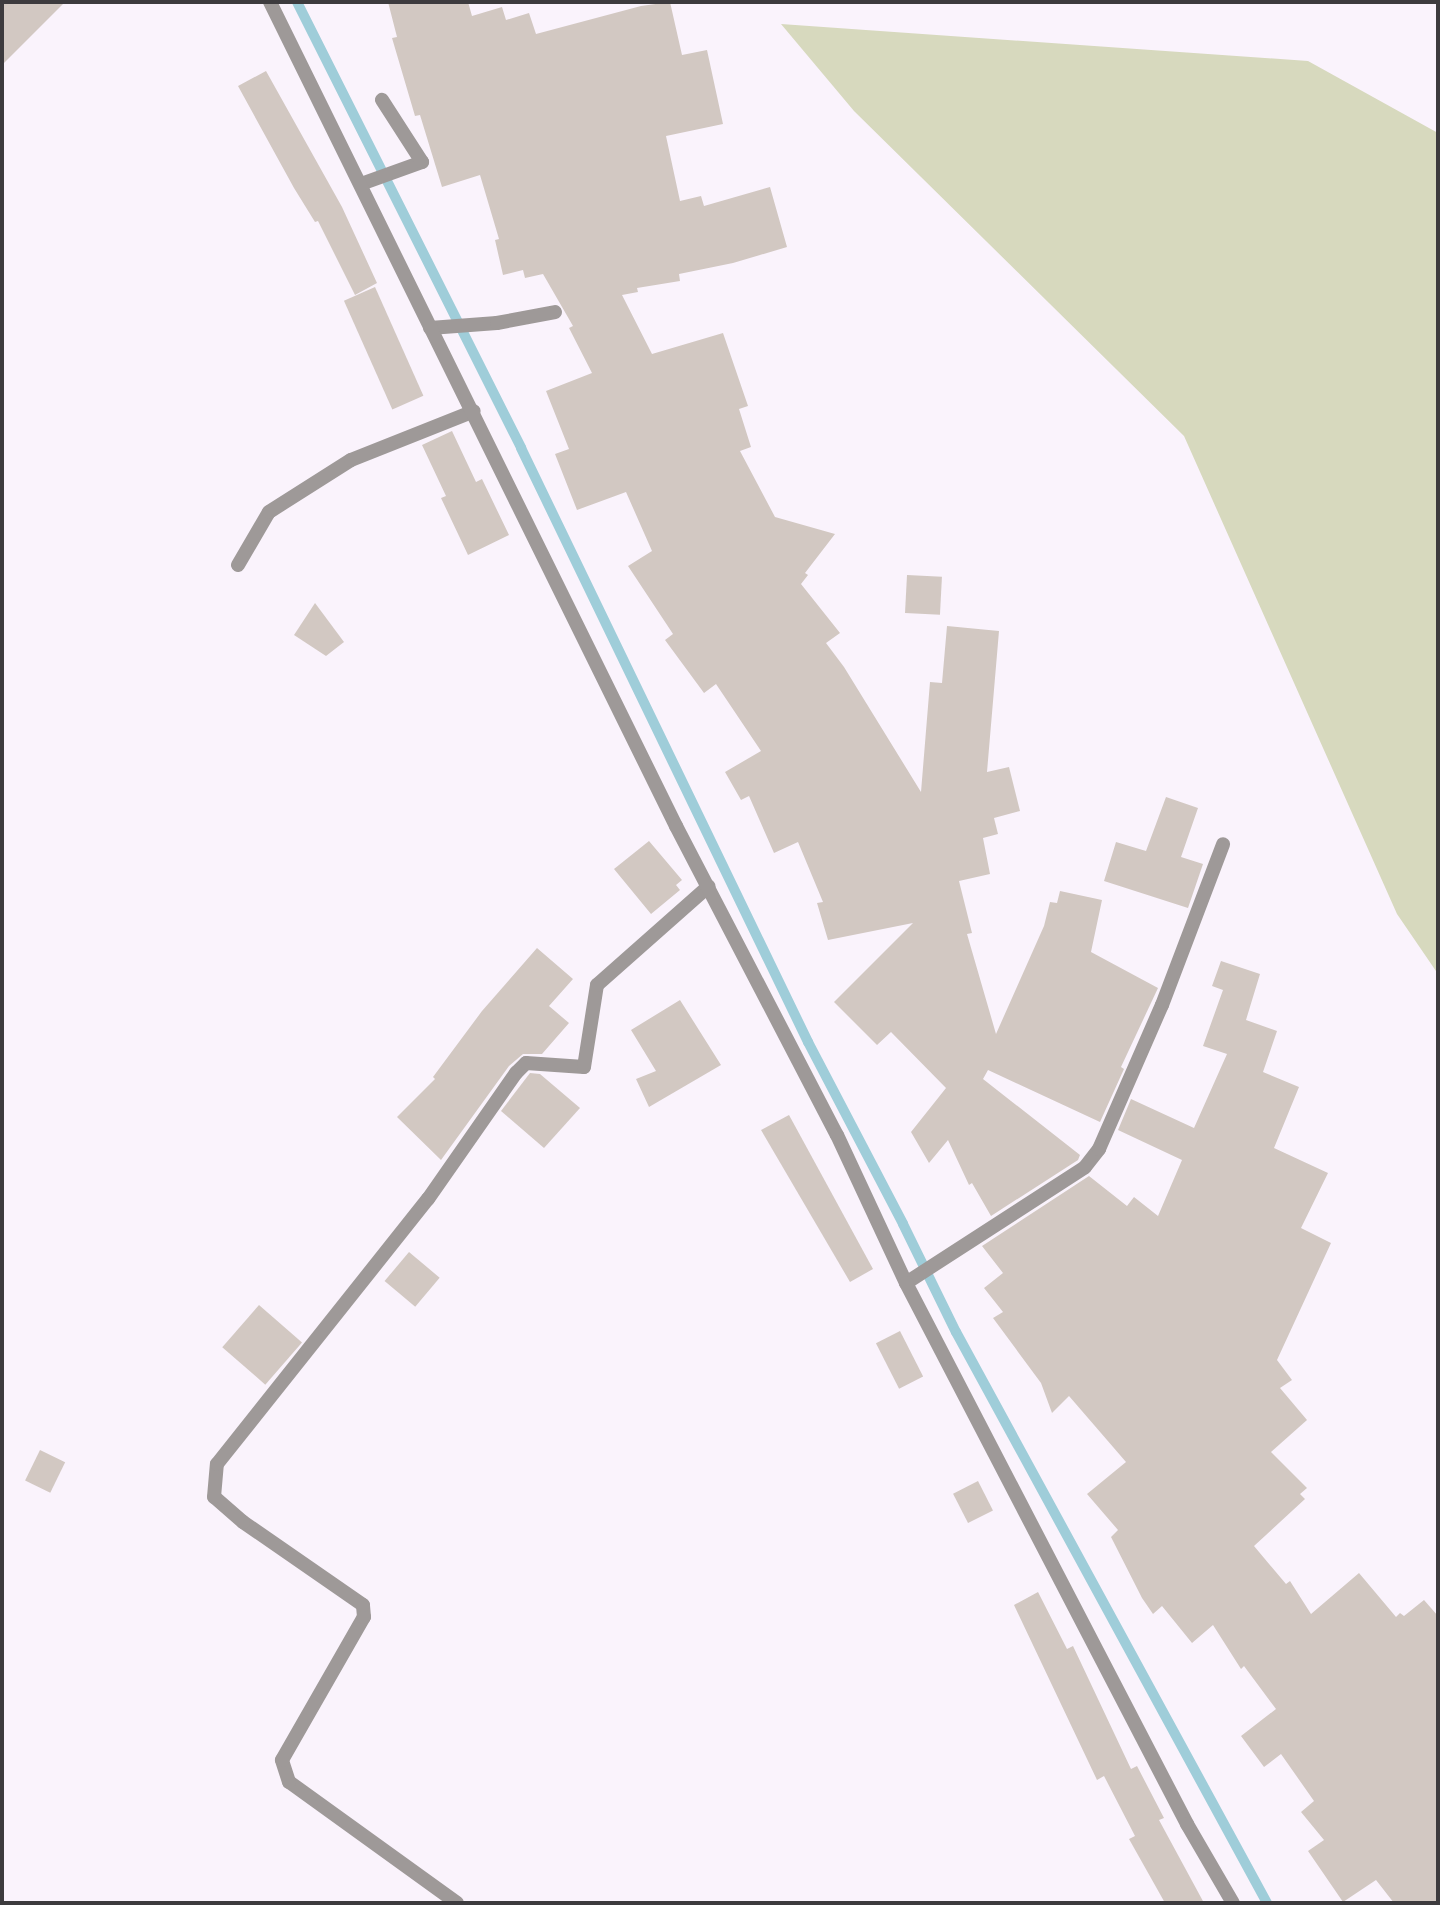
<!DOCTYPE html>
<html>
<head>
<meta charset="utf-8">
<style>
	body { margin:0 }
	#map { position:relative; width:1440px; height:1905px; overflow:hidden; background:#faf3fc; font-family:Overpass,sans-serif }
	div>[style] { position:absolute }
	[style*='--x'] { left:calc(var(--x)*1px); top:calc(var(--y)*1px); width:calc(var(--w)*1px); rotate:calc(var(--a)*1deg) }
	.green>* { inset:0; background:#d7d9be }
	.stream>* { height:10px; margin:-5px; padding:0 5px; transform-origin:5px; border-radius:5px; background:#9fcdd9 }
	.building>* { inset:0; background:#d2c8c2; transform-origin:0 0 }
	.minor>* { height:14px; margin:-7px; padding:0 7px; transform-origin:7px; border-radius:7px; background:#9e9998 }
	.tertiary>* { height:14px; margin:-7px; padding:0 7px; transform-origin:7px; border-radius:7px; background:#9e9998 }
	span { translate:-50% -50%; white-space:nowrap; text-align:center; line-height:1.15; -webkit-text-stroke:6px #faf3fc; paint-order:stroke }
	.frame { position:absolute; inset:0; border:4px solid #3d3b3e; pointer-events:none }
</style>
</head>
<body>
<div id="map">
	<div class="green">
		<i style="clip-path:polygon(781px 24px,1308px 61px,1438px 133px,1438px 974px,1397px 914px,1184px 436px,854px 111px)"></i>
	</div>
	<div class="stream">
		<i style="--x:297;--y:2;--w:499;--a:63.3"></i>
		<i style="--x:521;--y:448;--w:660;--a:64.21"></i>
		<i style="--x:808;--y:1042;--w:205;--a:62.4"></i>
		<i style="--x:903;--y:1224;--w:120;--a:63.9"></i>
		<i style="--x:956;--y:1332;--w:650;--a:61.42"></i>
	</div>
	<div class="building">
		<i style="clip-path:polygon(2px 2px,65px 2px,2px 65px)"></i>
		<i style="clip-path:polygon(388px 2px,468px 2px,472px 16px,502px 7px,506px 20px,529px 13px,536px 34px,641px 6px,670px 2px,682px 55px,707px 50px,723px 124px,666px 136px,680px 201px,701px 196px,704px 206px,770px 187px,787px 247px,733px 263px,679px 274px,680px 281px,637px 288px,638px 292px,622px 295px,652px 354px,723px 333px,748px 406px,739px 409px,751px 447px,740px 451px,775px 517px,835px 534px,805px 573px,808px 575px,801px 584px,840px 633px,826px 643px,844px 667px,921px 792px,930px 682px,942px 683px,947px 626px,999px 631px,987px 772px,1009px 767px,1020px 811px,994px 818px,998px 834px,983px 838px,990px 874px,959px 881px,972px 933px,967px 934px,996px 1034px,1044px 926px,1050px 902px,1057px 903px,1060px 891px,1102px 900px,1091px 952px,1158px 988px,1121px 1067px,1124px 1069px,1100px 1122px,988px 1070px,983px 1079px,1080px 1155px,1078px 1160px,991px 1216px,972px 1183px,969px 1185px,948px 1140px,929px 1163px,911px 1132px,946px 1088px,891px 1032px,877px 1045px,834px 1002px,913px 923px,828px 940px,817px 903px,823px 902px,798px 842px,774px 853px,749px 796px,741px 800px,725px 772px,761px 751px,716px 684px,704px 693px,665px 640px,673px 634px,628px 566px,652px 551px,626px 492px,577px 510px,555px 454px,569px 449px,546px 391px,592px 373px,569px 328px,573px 326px,543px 274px,525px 278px,523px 270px,503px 275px,495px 240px,499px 239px,480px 175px,442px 187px,420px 115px,415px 116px,392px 38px,397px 37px)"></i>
		<i style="clip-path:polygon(266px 71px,342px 207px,377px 283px,355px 295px,318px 221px,315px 222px,294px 188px,238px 86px)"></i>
		<i style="left:375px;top:287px;width:119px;height:34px;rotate:66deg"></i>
		<i style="clip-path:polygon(452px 431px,476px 482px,482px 479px,509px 535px,468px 555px,441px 498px,446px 496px,422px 445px)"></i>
		<i style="left:907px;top:575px;width:35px;height:38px;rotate:3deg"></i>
		<i style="clip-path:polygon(315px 603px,344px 642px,326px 656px,294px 635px)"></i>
		<i style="clip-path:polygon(1166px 797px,1198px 808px,1181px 857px,1203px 864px,1188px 908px,1104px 881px,1116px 842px,1146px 851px)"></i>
		<i style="clip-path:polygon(649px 841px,682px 880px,676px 885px,680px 890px,651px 914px,614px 869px)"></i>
		<i style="clip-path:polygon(537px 948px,573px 979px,549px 1006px,569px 1023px,542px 1054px,523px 1054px,509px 1066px,441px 1160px,397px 1117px,435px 1079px,433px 1077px,482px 1011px)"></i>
		<i style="clip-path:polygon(1221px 961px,1260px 974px,1246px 1020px,1277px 1031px,1263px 1072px,1299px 1087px,1274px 1148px,1328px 1173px,1301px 1228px,1331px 1243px,1277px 1360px,1292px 1380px,1280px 1388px,1307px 1420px,1271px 1452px,1307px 1488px,1300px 1494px,1305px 1499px,1254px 1546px,1286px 1584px,1290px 1581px,1311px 1614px,1359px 1573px,1396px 1617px,1400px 1613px,1404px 1616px,1424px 1600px,1438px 1616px,1438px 1903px,1394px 1903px,1376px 1880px,1343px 1902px,1308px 1851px,1324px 1840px,1301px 1812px,1314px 1801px,1281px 1754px,1264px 1767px,1241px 1736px,1276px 1709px,1244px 1666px,1241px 1669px,1213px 1625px,1192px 1643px,1162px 1606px,1153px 1614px,1142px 1598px,1111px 1537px,1118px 1530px,1087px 1494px,1126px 1462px,1069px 1396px,1052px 1413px,1041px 1383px,993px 1318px,1003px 1312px,984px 1288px,1003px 1273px,982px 1246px,1089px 1176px,1127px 1206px,1134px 1197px,1158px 1216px,1182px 1160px,1118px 1130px,1131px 1099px,1194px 1128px,1227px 1054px,1203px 1046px,1223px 990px,1212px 986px)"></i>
		<i style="clip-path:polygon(680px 1000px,721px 1065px,649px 1107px,636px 1079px,656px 1071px,631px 1030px)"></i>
		<i style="clip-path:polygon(530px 1073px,540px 1074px,580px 1108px,544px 1148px,501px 1111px)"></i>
		<i style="clip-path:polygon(789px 1115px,873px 1269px,850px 1282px,761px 1130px)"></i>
		<i style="left:409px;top:1252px;width:40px;height:38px;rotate:40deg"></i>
		<i style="left:259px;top:1305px;width:57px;height:56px;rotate:41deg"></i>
		<i style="left:900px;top:1331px;width:51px;height:27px;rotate:63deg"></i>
		<i style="left:40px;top:1450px;width:28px;height:34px;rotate:26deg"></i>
		<i style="left:978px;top:1481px;width:33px;height:28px;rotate:63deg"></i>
		<i style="clip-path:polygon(1038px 1592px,1067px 1649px,1073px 1646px,1131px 1769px,1137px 1766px,1164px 1818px,1159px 1820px,1204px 1903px,1165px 1903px,1129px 1839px,1135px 1836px,1104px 1776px,1097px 1780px,1014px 1605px)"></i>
	</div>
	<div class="minor">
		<i style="--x:361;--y:184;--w:65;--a:-19.8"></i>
		<i style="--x:422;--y:162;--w:74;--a:-122.8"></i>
		<i style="--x:430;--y:328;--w:67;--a:-4.3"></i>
		<i style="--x:497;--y:323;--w:59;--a:-10.7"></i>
		<i style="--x:238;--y:565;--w:61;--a:-59.7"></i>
		<i style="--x:269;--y:512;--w:97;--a:-32.4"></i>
		<i style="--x:351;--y:460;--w:132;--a:-21.7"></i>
		<i style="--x:906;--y:1283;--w:213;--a:-32.9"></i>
		<i style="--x:1085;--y:1167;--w:23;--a:-52"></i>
		<i style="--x:1099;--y:1149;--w:157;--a:-66.4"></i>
		<i style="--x:1162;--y:1005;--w:172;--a:-69.2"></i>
		<i style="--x:457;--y:1903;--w:207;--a:-144.2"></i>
		<i style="--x:289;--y:1782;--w:23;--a:-108"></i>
		<i style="--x:282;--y:1760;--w:165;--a:-60.2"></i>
		<i style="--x:364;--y:1617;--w:12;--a:-95"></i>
		<i style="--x:363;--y:1605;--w:146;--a:-145.3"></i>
		<i style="--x:243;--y:1522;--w:38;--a:-139"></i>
		<i style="--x:214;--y:1497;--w:33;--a:-85"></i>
		<i style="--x:217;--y:1464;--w:339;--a:-51.5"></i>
		<i style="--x:428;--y:1199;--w:154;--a:-55.1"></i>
		<i style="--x:516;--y:1073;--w:14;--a:-45"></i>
		<i style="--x:526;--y:1063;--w:58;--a:3.9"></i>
		<i style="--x:584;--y:1067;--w:83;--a:-81"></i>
		<i style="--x:597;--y:985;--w:149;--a:-41.5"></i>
	</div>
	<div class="tertiary">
		<i style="--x:270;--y:2;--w:919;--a:63.77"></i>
		<i style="--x:676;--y:826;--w:348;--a:62.5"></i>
		<i style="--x:837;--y:1135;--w:163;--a:65"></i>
		<i style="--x:906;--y:1283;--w:610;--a:62.55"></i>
		<i style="--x:1187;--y:1824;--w:91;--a:59.8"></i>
	</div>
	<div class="frame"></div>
</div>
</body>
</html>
